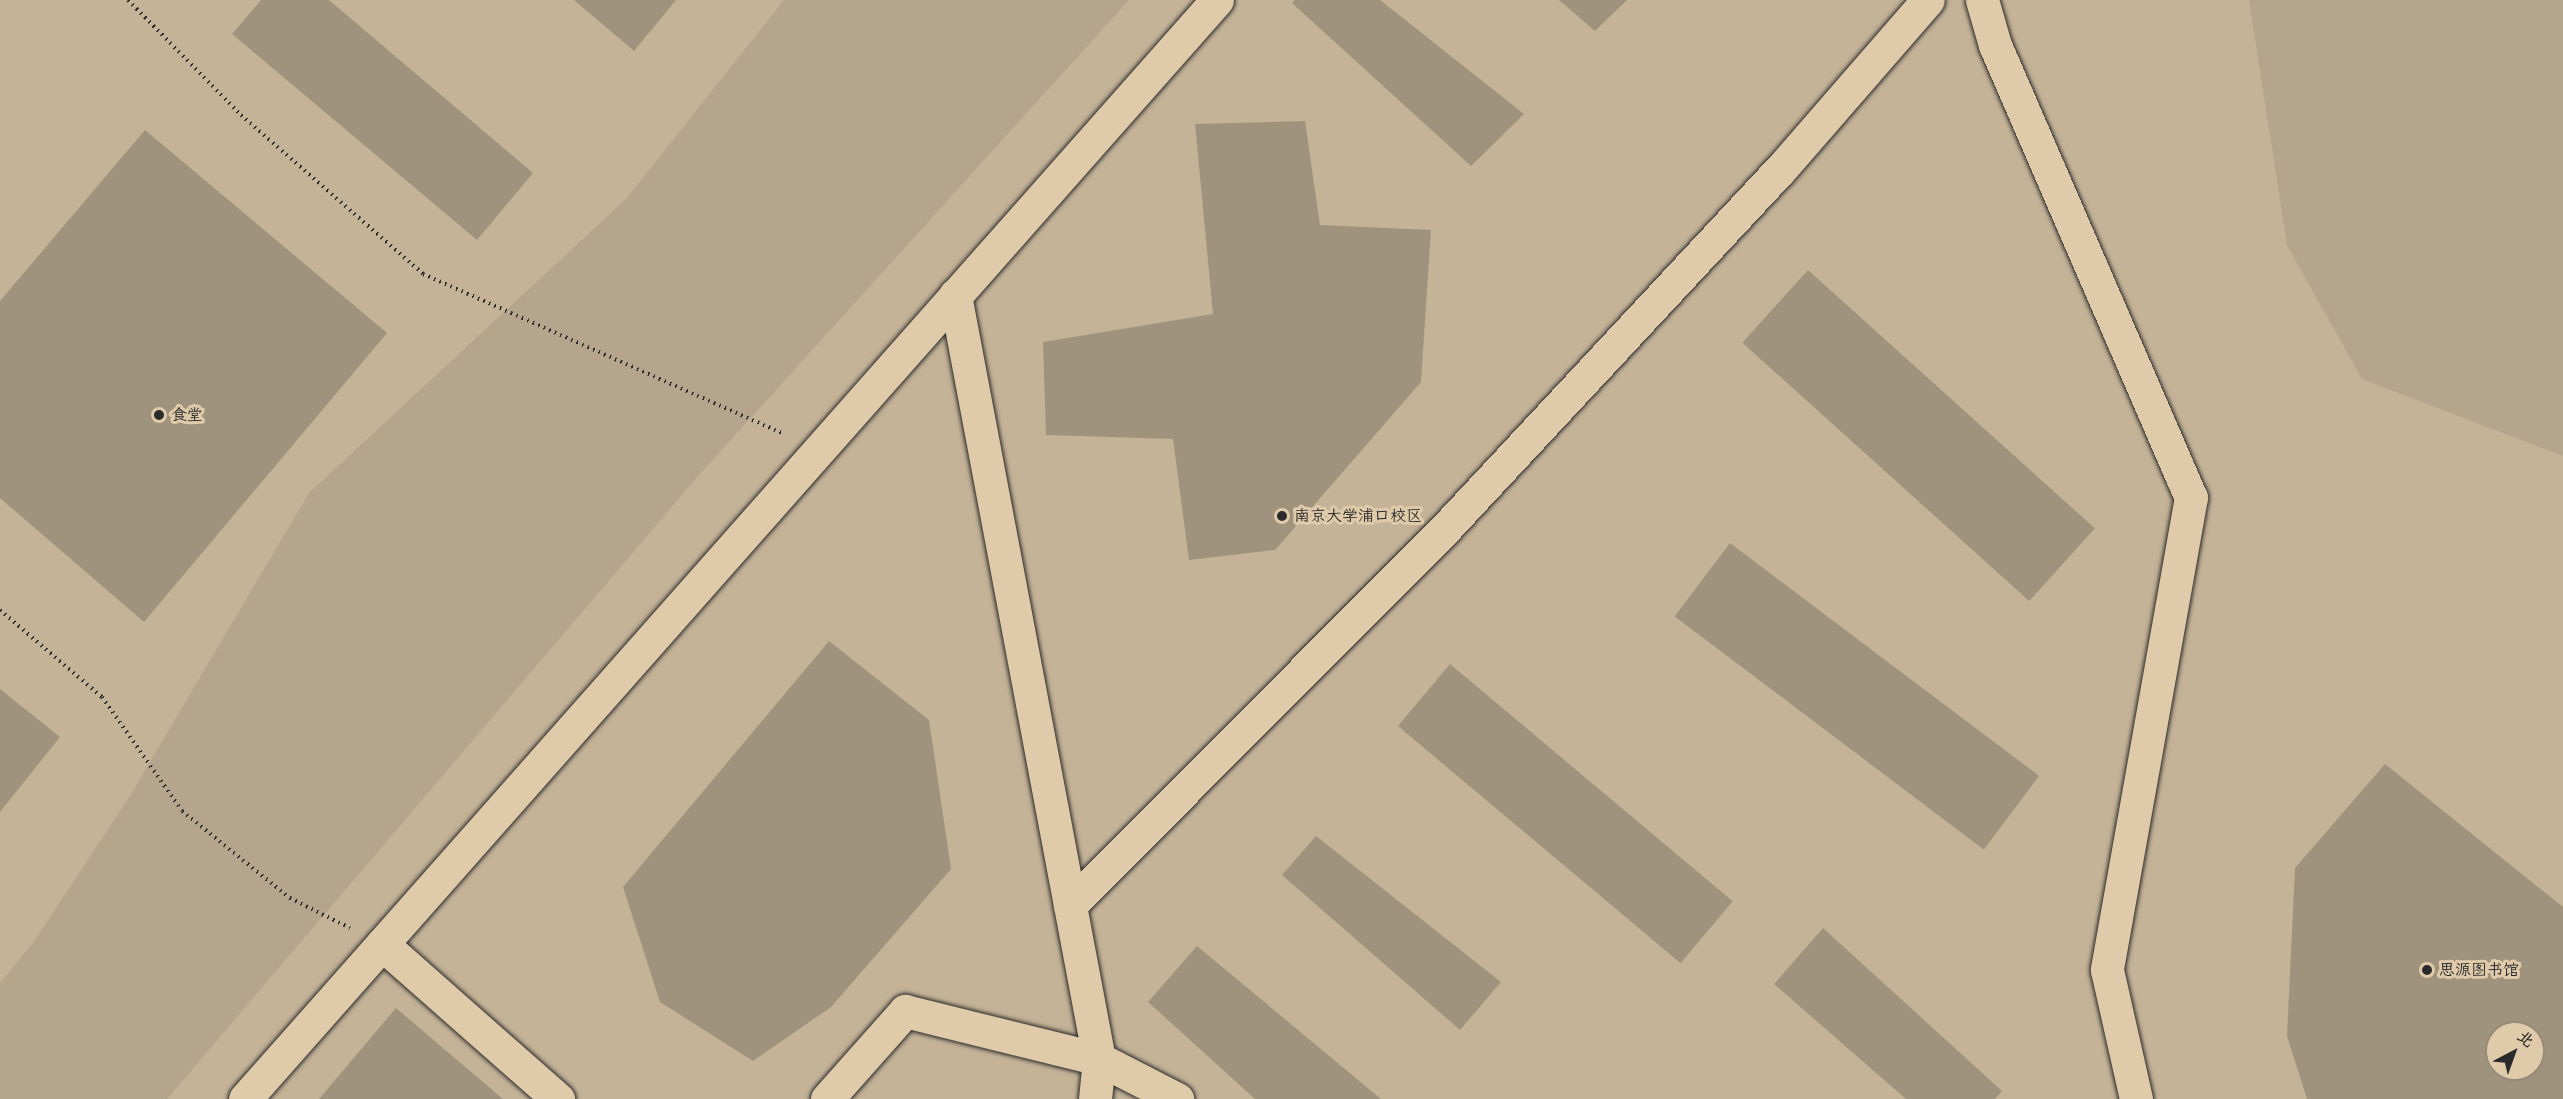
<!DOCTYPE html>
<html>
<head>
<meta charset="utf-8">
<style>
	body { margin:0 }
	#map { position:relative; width:2563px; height:1099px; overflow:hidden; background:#d4c1a2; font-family:"Shantell Sans","LXGW WenKai TC",sans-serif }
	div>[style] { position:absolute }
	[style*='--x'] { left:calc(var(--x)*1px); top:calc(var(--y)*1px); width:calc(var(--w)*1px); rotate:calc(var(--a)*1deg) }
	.built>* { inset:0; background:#c4b397 }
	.green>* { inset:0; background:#b5a58c }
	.building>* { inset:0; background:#a0937e; transform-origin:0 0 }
	.path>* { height:4px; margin-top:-2px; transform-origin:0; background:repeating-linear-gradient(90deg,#2b2b2b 0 1.5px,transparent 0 6px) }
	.roads { filter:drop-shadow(0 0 2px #2b2b2b) drop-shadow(0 0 2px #2b2b2b) }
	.minor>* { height:33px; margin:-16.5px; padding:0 16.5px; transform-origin:16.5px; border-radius:16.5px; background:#dfcbaa }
	.dots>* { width:16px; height:16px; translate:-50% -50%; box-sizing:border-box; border:3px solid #dfcbaa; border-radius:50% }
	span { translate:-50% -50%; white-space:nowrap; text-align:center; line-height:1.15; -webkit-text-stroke:6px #dfcbaa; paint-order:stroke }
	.poi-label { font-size:16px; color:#2b2b2b }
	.left { translate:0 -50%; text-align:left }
	.north { position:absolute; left:2485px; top:1021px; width:60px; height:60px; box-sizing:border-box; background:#dfcbaa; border:2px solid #978b77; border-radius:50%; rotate:41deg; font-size:16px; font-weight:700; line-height:24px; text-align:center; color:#2b2b2b }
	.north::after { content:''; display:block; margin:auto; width:21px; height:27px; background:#2b2b2b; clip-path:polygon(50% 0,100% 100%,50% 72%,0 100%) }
</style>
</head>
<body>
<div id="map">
	<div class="built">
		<i style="clip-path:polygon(evenodd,0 0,2563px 0,2563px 1099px,0 1099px,0 0,2497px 1033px,2533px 1033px,2533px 1069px,2497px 1069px,2497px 1033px)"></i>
	</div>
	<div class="green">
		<i style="clip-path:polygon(784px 0,1129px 0,699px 475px,167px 1099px,0 1099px,0 983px,33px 943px,128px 799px,309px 493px,626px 199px)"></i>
		<i style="clip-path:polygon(2249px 0,2563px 0,2563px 456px,2362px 379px,2287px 245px)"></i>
	</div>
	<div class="building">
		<i style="clip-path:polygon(261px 0,329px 0,533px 173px,477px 240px,232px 34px)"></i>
		<i style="clip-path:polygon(574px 0,676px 0,634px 51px)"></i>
		<i style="clip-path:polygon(1295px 0,1380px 0,1524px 114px,1471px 166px,1292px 3px)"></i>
		<i style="clip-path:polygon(1559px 0,1627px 0,1595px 31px)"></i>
		<i style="clip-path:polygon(1305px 121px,1320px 225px,1431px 230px,1421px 382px,1275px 550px,1189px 560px,1173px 439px,1046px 435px,1043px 342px,1213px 314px,1195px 124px)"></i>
		<i style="clip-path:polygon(145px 130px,387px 333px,144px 622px,0 498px,0 301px)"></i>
		<i style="left:1808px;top:270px;width:386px;height:98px;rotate:42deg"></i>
		<i style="left:1730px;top:543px;width:387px;height:92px;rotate:37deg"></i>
		<i style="clip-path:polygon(829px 641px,929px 720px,951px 869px,831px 1007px,753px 1061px,660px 1002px,623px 887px)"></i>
		<i style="left:1450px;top:664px;width:369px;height:81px;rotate:40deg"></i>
		<i style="clip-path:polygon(0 689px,60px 737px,0 812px)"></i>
		<i style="clip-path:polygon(evenodd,2385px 764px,2563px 907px,2563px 1099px,2307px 1099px,2287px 1036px,2295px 868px,2385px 764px,2497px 1033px,2533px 1033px,2533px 1069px,2497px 1069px,2497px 1033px)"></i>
		<i style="clip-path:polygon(1316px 836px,1501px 982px,1460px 1030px,1282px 875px)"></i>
		<i style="clip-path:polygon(1823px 928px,2002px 1091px,1995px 1099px,1906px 1099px,1774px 984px)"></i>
		<i style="clip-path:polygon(1197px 946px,1381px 1099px,1255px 1099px,1148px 1002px)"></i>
		<i style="clip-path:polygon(396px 1008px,503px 1099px,319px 1099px)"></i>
	</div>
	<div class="path">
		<i style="--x:128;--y:0;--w:161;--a:45.5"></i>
		<i style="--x:241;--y:115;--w:242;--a:41.1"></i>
		<i style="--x:423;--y:274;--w:395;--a:23.9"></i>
		<i style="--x:0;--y:610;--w:134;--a:40.5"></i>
		<i style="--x:102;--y:697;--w:139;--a:54.9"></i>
		<i style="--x:182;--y:811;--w:139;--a:38.9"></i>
		<i style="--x:290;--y:898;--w:67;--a:26.6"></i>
	</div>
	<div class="roads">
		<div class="minor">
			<i style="--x:1982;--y:0;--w:47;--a:73.9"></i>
			<i style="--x:1995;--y:45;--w:493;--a:66.6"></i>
			<i style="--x:2191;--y:497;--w:480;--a:100.1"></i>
			<i style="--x:2107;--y:970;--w:132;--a:77.3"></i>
			<i style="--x:955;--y:295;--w:777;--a:79.33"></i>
			<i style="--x:1099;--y:1059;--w:40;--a:95.7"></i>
			<i style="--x:1070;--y:905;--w:530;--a:-45.08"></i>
			<i style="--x:1444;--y:530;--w:492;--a:-47"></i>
			<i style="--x:1780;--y:170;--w:225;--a:-49"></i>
			<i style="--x:382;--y:944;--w:235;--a:41.4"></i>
			<i style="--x:245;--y:1099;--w:1467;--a:-48.51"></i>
			<i style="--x:827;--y:1099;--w:118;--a:-48.4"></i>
			<i style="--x:905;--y:1011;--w:200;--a:13.9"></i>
			<i style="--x:1099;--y:1059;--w:88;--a:27.1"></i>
		</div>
	</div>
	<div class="dots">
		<i style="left:159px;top:415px;background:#2b2b2b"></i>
		<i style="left:1282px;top:516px;background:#2b2b2b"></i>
		<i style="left:2427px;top:970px;background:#2b2b2b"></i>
	</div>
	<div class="poi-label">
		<span class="left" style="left:171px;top:415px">食堂</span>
		<span class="left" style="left:1294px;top:516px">南京大学浦口校区</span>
		<span class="left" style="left:2439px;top:970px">思源图书馆</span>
	</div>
	<div class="north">北</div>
</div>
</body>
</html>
